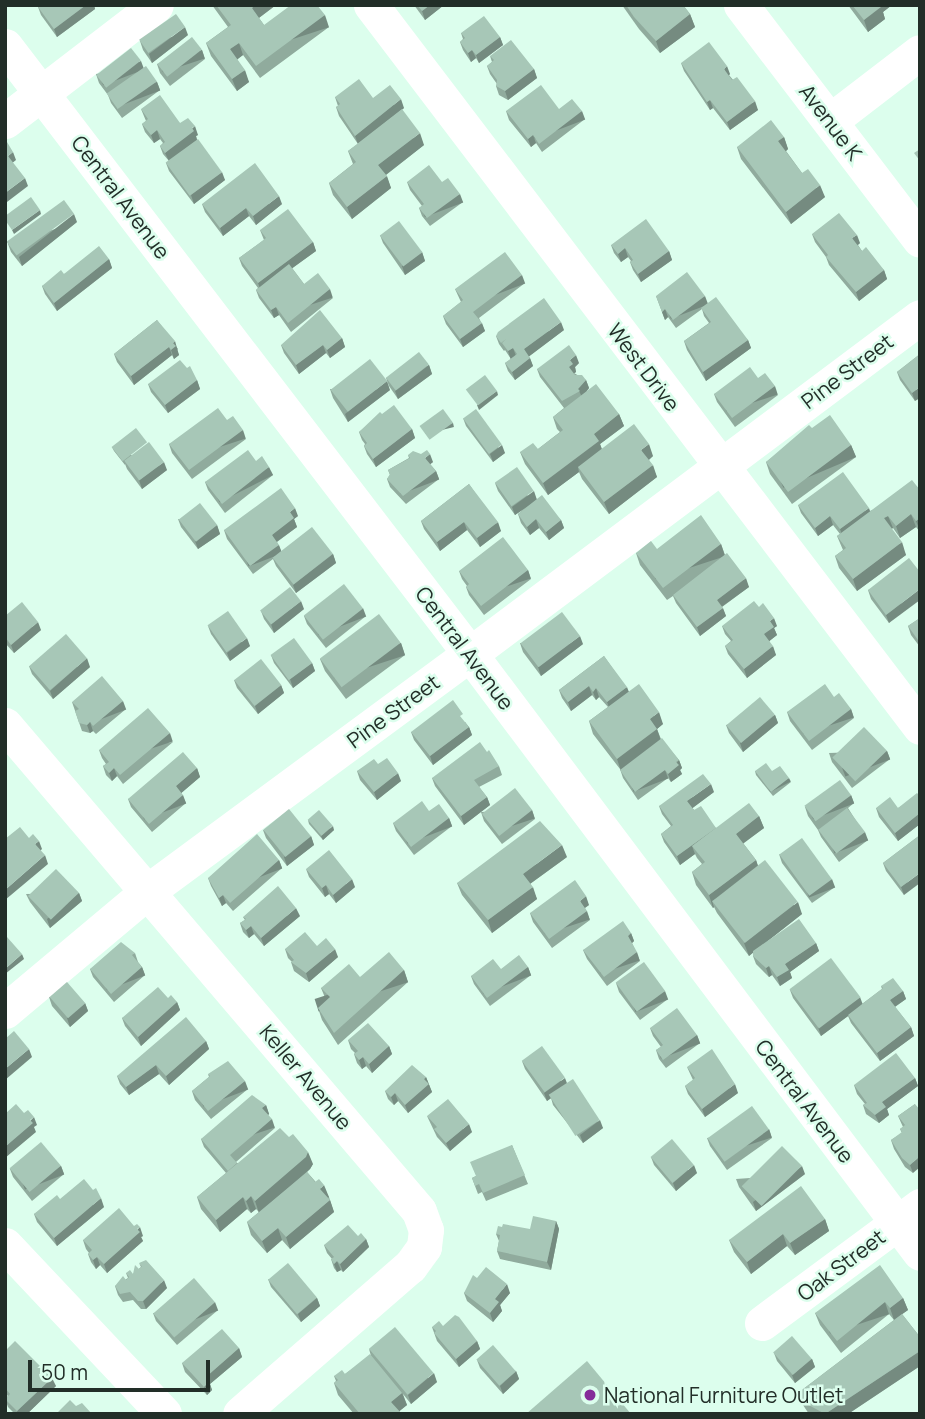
<!DOCTYPE html>
<html>
<head>
<meta charset="utf-8">
<style>
	body { margin:0 }
	#map { position:relative; width:925px; height:1419px; overflow:hidden; background:#dcfeed; font-family:Manrope,sans-serif }
	div>[style] { position:absolute }
	[style*='--x'] { left:calc(var(--x)*1px); top:calc(var(--y)*1px); width:calc(var(--w)*1px); rotate:calc(var(--a)*1deg) }
	.minor>* { height:35px; margin:-17.5px; padding:0 17.5px; transform-origin:17.5px; border-radius:17.5px; background:#fff }
	.wall>* { inset:0; background:#90ab9d }
	.shaded-wall>* { inset:0; background:#758b80; transform-origin:0 0 }
	.building>* { inset:0; background:#a7c7b7; transform-origin:0 0 }
	.dots>* { width:19px; height:19px; translate:-50% -50%; box-sizing:border-box; border:4px solid #dcfeed; border-radius:50% }
	span { translate:-50% -50%; white-space:nowrap; text-align:center; line-height:1.15; -webkit-text-stroke:5px #dcfeed; paint-order:stroke }
	.street-label { font-size:21px; color:#222e28 }
	.poi-label { font-size:21px; color:#222e28 }
	.left { translate:0 -50%; text-align:left }
	.frame { position:absolute; inset:0; border:7px solid #222e28; pointer-events:none }
	.scale { position:absolute; left:28px; top:1360px; width:182px; height:32px; box-sizing:border-box; border:4px solid #222e28; border-top:0; padding-left:9px; font-size:21px; line-height:24px; white-space:nowrap; color:#222e28; -webkit-text-stroke:5px #dcfeed; paint-order:stroke }
</style>
</head>
<body>
<div id="map">
	<div class="minor">
		<i style="--x:371;--y:5;--w:907;--a:52.75"></i>
		<i style="--x:741;--y:5;--w:295;--a:52.7"></i>
		<i style="--x:5;--y:46;--w:765;--a:52.59"></i>
		<i style="--x:470;--y:654;--w:749;--a:53.08"></i>
		<i style="--x:5;--y:121;--w:190;--a:-37.5"></i>
		<i style="--x:830;--y:121;--w:113;--a:-37.5"></i>
		<i style="--x:5;--y:725;--w:638;--a:49.57"></i>
		<i style="--x:419;--y:1211;--w:20;--a:70"></i>
		<i style="--x:426;--y:1230;--w:17;--a:97"></i>
		<i style="--x:424;--y:1247;--w:24;--a:126"></i>
		<i style="--x:410;--y:1266;--w:225;--a:139"></i>
		<i style="--x:5;--y:1011;--w:187;--a:-40"></i>
		<i style="--x:148;--y:891;--w:400;--a:-36.4"></i>
		<i style="--x:470;--y:654;--w:562;--a:-36.83"></i>
		<i style="--x:5;--y:1245;--w:232;--a:46.7"></i>
		<i style="--x:762;--y:1323;--w:197;--a:-36.5"></i>
	</div>
	<div class="wall">
		<i style="clip-path:polygon(40px 5px,94px 5px,95px 9px,57px 37px,41px 15px,38px 7px)"></i>
		<i style="clip-path:polygon(212px 5px,276px 5px,259px 18px,264px 25px,329px 27px,260px 78px,243px 55px,237px 59px,249px 82px,237px 91px,211px 56px,206px 43px,228px 27px)"></i>
		<i style="clip-path:polygon(414px 5px,444px 5px,425px 20px)"></i>
		<i style="clip-path:polygon(622px 5px,683px 5px,690px 14px,695px 27px,660px 53px,639px 29px)"></i>
		<i style="clip-path:polygon(848px 5px,892px 5px,883px 12px,885px 19px,868px 32px)"></i>
		<i style="clip-path:polygon(461px 33px,500px 37px,503px 45px,479px 63px,476px 58px,471px 62px,463px 50px,460px 42px,463px 39px)"></i>
		<i style="clip-path:polygon(188px 35px,152px 63px,143px 50px,140px 41px)"></i>
		<i style="clip-path:polygon(202px 50px,205px 59px,170px 86px,160px 73px,157px 64px)"></i>
		<i style="clip-path:polygon(490px 56px,534px 69px,537px 78px,508px 100px,499px 95px,496px 86px,497px 84px,490px 74px,487px 66px,492px 62px)"></i>
		<i style="clip-path:polygon(681px 63px,730px 74px,729px 75px,758px 110px,730px 130px,713px 108px,710px 110px,684px 71px)"></i>
		<i style="clip-path:polygon(143px 68px,157px 82px,160px 90px,122px 118px,111px 103px,108px 95px,99px 83px,96px 74px)"></i>
		<i style="clip-path:polygon(335px 97px,373px 98px,404px 108px,386px 122px,424px 145px,386px 175px,391px 188px,352px 219px,333px 195px,329px 183px,353px 164px,348px 151px,358px 144px,339px 116px,336px 107px,338px 106px)"></i>
		<i style="clip-path:polygon(141px 109px,180px 123px,198px 135px,196px 136px,197px 140px,225px 180px,194px 204px,169px 171px,166px 163px,169px 161px,163px 154px,160px 146px,163px 143px,160px 139px,154px 143px,145px 132px,142px 124px,146px 121px)"></i>
		<i style="clip-path:polygon(559px 109px,585px 119px,542px 152px,536px 143px,531px 147px,509px 120px,506px 111px)"></i>
		<i style="clip-path:polygon(784px 137px,788px 149px,786px 151px,802px 173px,825px 197px,791px 224px,741px 159px,737px 147px)"></i>
		<i style="clip-path:polygon(407px 182px,442px 182px,463px 202px,430px 226px,422px 216px,419px 208px,422px 206px,410px 190px)"></i>
		<i style="clip-path:polygon(202px 204px,282px 204px,256px 225px,249px 216px,223px 236px,205px 212px)"></i>
		<i style="clip-path:polygon(77px 222px,22px 266px,11px 252px,8px 244px)"></i>
		<i style="clip-path:polygon(260px 230px,313px 242px,316px 251px,292px 268px,304px 284px,333px 298px,291px 332px,279px 315px,274px 318px,259px 298px,256px 290px,258px 288px,242px 266px,239px 258px,264px 240px)"></i>
		<i style="clip-path:polygon(812px 234px,860px 243px,858px 245px,862px 251px,884px 270px,887px 279px,859px 301px,829px 265px,826px 257px,815px 242px)"></i>
		<i style="clip-path:polygon(380px 235px,422px 252px,425px 261px,405px 275px,383px 243px)"></i>
		<i style="clip-path:polygon(611px 245px,669px 251px,672px 260px,641px 282px,633px 270px,630px 262px,631px 261px,628px 257px,621px 262px,614px 253px)"></i>
		<i style="clip-path:polygon(109px 259px,112px 268px,57px 311px,45px 294px,42px 286px,64px 274px)"></i>
		<i style="clip-path:polygon(525px 283px,479px 318px,485px 331px,463px 347px,446px 324px,443px 316px,461px 302px,455px 289px)"></i>
		<i style="clip-path:polygon(656px 296px,708px 303px,748px 340px,751px 348px,706px 381px,687px 350px,684px 341px,709px 323px,704px 316px,702px 309px,676px 328px,668px 317px,665px 320px)"></i>
		<i style="clip-path:polygon(157px 320px,178px 349px,177px 350px,179px 355px,174px 359px,172px 355px,134px 385px,117px 362px,114px 354px)"></i>
		<i style="clip-path:polygon(564px 330px,529px 356px,533px 366px,515px 380px,508px 371px,505px 363px,511px 359px,505px 350px,504px 351px,499px 344px,496px 336px)"></i>
		<i style="clip-path:polygon(342px 338px,345px 347px,330px 358px,326px 353px,299px 374px,284px 353px,281px 345px)"></i>
		<i style="clip-path:polygon(920px 354px,915px 401px,900px 380px,897px 372px)"></i>
		<i style="clip-path:polygon(579px 363px,575px 367px,576px 372px,574px 373px,586px 380px,589px 388px,587px 391px,619px 414px,624px 426px,600px 444px,602px 449px,653px 456px,649px 460px,657px 477px,609px 514px,582px 479px,579px 472px,548px 495px,525px 464px,520px 452px,538px 449px,560px 432px,557px 429px,553px 417px,564px 408px,540px 377px,537px 369px)"></i>
		<i style="clip-path:polygon(429px 365px,432px 374px,398px 399px,389px 386px,386px 378px)"></i>
		<i style="clip-path:polygon(758px 378px,778px 395px,735px 427px,717px 402px,714px 394px)"></i>
		<i style="clip-path:polygon(197px 380px,200px 389px,168px 413px,151px 392px,148px 384px)"></i>
		<i style="clip-path:polygon(330px 389px,390px 390px,348px 422px,333px 398px)"></i>
		<i style="clip-path:polygon(382px 414px,412px 429px,415px 438px,376px 467px,367px 454px,364px 446px,365px 444px,362px 440px,359px 432px)"></i>
		<i style="clip-path:polygon(463px 418px,505px 453px,493px 462px,466px 426px)"></i>
		<i style="clip-path:polygon(227px 420px,246px 439px,192px 479px,172px 453px,169px 444px)"></i>
		<i style="clip-path:polygon(812px 428px,851px 445px,856px 457px,792px 504px,770px 474px,766px 462px)"></i>
		<i style="clip-path:polygon(112px 447px,167px 470px,142px 489px,127px 469px,125px 464px,125px 465px,114px 451px)"></i>
		<i style="clip-path:polygon(408px 455px,433px 462px,430px 464px,436px 471px,439px 479px,406px 504px,390px 487px,387px 479px,390px 475px,388px 470px,409px 458px)"></i>
		<i style="clip-path:polygon(256px 461px,273px 475px,225px 513px,208px 490px,205px 482px)"></i>
		<i style="clip-path:polygon(495px 483px,537px 499px,561px 520px,564px 528px,549px 540px,539px 528px,530px 535px,521px 523px,518px 514px,525px 508px,515px 515px,498px 491px)"></i>
		<i style="clip-path:polygon(469px 484px,501px 531px,480px 547px,467px 530px,440px 551px,424px 529px,421px 521px)"></i>
		<i style="clip-path:polygon(920px 490px,920px 532px,916px 527px,900px 538px,893px 528px,891px 529px,906px 555px,857px 591px,839px 568px,835px 556px,843px 550px,837px 536px,840px 534px,833px 525px,818px 536px,801px 513px,798px 505px,870px 511px)"></i>
		<i style="clip-path:polygon(298px 516px,294px 519px,297px 527px,277px 542px,281px 551px,333px 554px,336px 563px,296px 593px,276px 566px,273px 559px,253px 574px,227px 539px,224px 530px)"></i>
		<i style="clip-path:polygon(178px 519px,217px 525px,220px 534px,198px 549px,181px 527px)"></i>
		<i style="clip-path:polygon(721px 544px,725px 555px,749px 587px,722px 607px,726px 616px,700px 636px,676px 603px,673px 596px,667px 600px,640px 565px,636px 553px,657px 549px)"></i>
		<i style="clip-path:polygon(528px 570px,531px 579px,484px 615px,469px 595px,466px 587px,467px 586px,462px 579px,459px 571px)"></i>
		<i style="clip-path:polygon(920px 572px,889px 623px,871px 599px,868px 590px)"></i>
		<i style="clip-path:polygon(304px 609px,274px 633px,264px 619px,261px 611px)"></i>
		<i style="clip-path:polygon(5px 616px,41px 630px,14px 653px,5px 643px)"></i>
		<i style="clip-path:polygon(304px 616px,366px 616px,326px 648px,307px 624px)"></i>
		<i style="clip-path:polygon(920px 618px,920px 647px,911px 635px,908px 626px)"></i>
		<i style="clip-path:polygon(208px 626px,250px 646px,230px 661px,211px 634px)"></i>
		<i style="clip-path:polygon(722px 626px,777px 626px,774px 628px,777px 635px,769px 641px,776px 655px,747px 678px,728px 654px,725px 646px,731px 641px,725px 634px)"></i>
		<i style="clip-path:polygon(401px 643px,405px 655px,346px 699px,325px 671px,320px 659px)"></i>
		<i style="clip-path:polygon(520px 643px,583px 644px,541px 676px,523px 652px)"></i>
		<i style="clip-path:polygon(271px 655px,312px 663px,315px 671px,293px 688px,274px 663px)"></i>
		<i style="clip-path:polygon(604px 656px,629px 692px,663px 724px,657px 729px,661px 739px,679px 760px,682px 768px,680px 770px,682px 774px,671px 782px,668px 778px,638px 800px,623px 778px,620px 769px,593px 734px,589px 721px,608px 707px,599px 697px,596px 700px,592px 695px,571px 711px,562px 698px,559px 690px)"></i>
		<i style="clip-path:polygon(29px 666px,90px 667px,53px 699px,32px 674px)"></i>
		<i style="clip-path:polygon(234px 680px,281px 685px,284px 693px,258px 714px,237px 688px)"></i>
		<i style="clip-path:polygon(834px 697px,851px 709px,854px 718px,812px 750px,790px 721px,787px 712px)"></i>
		<i style="clip-path:polygon(72px 702px,126px 709px,96px 734px,93px 731px,90px 733px,82px 731px)"></i>
		<i style="clip-path:polygon(775px 715px,778px 723px,743px 752px,729px 733px,726px 725px)"></i>
		<i style="clip-path:polygon(465px 722px,469px 727px,472px 735px,433px 765px,414px 740px,411px 732px,466px 722px)"></i>
		<i style="clip-path:polygon(173px 742px,123px 784px,117px 776px,112px 781px,106px 775px,103px 766px,106px 764px,102px 758px,99px 750px)"></i>
		<i style="clip-path:polygon(887px 751px,890px 759px,852px 788px,832px 762px,829px 753px)"></i>
		<i style="clip-path:polygon(378px 764px,401px 781px,377px 800px,360px 780px,357px 771px)"></i>
		<i style="clip-path:polygon(499px 766px,502px 775px,479px 787px,487px 797px,490px 805px,464px 825px,435px 786px,432px 778px)"></i>
		<i style="clip-path:polygon(197px 768px,200px 777px,181px 793px,186px 803px,152px 832px,131px 807px,128px 799px)"></i>
		<i style="clip-path:polygon(755px 771px,772px 771px,791px 782px,773px 796px,756px 775px)"></i>
		<i style="clip-path:polygon(714px 792px,692px 808px,716px 828px,759px 816px,764px 828px,743px 843px,756px 860px,758px 866px,802px 914px,767px 941px,816px 943px,819px 951px,790px 972px,792px 978px,780px 986px,772px 975px,769px 977px,756px 964px,753px 956px,753px 952px,749px 956px,717px 913px,714px 907px,713px 908px,696px 885px,692px 872px,702px 864px,697px 858px,695px 854px,680px 865px,664px 842px,661px 834px,671px 826px,662px 814px,659px 806px)"></i>
		<i style="clip-path:polygon(851px 795px,854px 803px,848px 808px,868px 840px,839px 862px,821px 837px,818px 830px,808px 816px,805px 807px)"></i>
		<i style="clip-path:polygon(920px 796px,920px 824px,898px 841px,879px 817px,876px 808px,898px 808px)"></i>
		<i style="clip-path:polygon(532px 810px,535px 819px,502px 844px,484px 821px,481px 812px)"></i>
		<i style="clip-path:polygon(429px 811px,449px 818px,452px 826px,414px 855px,396px 831px,393px 823px)"></i>
		<i style="clip-path:polygon(308px 820px,334px 830px,323px 840px,309px 824px)"></i>
		<i style="clip-path:polygon(263px 830px,311px 836px,314px 845px,287px 866px,266px 838px)"></i>
		<i style="clip-path:polygon(920px 835px,904px 895px,886px 871px,883px 863px)"></i>
		<i style="clip-path:polygon(779px 854px,835px 887px,812px 903px,782px 863px)"></i>
		<i style="clip-path:polygon(567px 857px,530px 884px,537px 899px,492px 933px,462px 895px,457px 883px)"></i>
		<i style="clip-path:polygon(279px 860px,282px 868px,233px 911px,226px 903px,222px 906px,211px 886px,208px 878px)"></i>
		<i style="clip-path:polygon(306px 869px,355px 887px,336px 903px,329px 894px,325px 897px,309px 877px)"></i>
		<i style="clip-path:polygon(79px 893px,82px 901px,50px 928px,30px 902px,26px 894px)"></i>
		<i style="clip-path:polygon(589px 905px,585px 908px,590px 920px,552px 948px,533px 922px,530px 913px)"></i>
		<i style="clip-path:polygon(300px 916px,264px 946px,254px 934px,249px 938px,243px 932px,240px 923px,245px 920px,243px 917px)"></i>
		<i style="clip-path:polygon(631px 933px,634px 941px,632px 943px,640px 961px,607px 986px,587px 959px,583px 950px)"></i>
		<i style="clip-path:polygon(317px 946px,338px 957px,309px 982px,294px 971px,291px 962px,292px 962px,288px 958px,285px 949px)"></i>
		<i style="clip-path:polygon(135px 953px,138px 962px,142px 967px,145px 975px,114px 1002px,93px 977px,90px 969px)"></i>
		<i style="clip-path:polygon(528px 967px,531px 975px,490px 1006px,474px 984px,471px 976px,501px 969px)"></i>
		<i style="clip-path:polygon(404px 970px,408px 982px,338px 1045px,322px 1020px,318px 1008px,326px 1000px,321px 988px,360px 977px)"></i>
		<i style="clip-path:polygon(616px 983px,668px 999px,640px 1020px,619px 992px)"></i>
		<i style="clip-path:polygon(881px 986px,903px 991px,906px 999px,895px 1007px,911px 1027px,914px 1036px,880px 1061px,851px 1023px,848px 1016px,821px 1036px,793px 998px,790px 990px,862px 1004px,882px 989px)"></i>
		<i style="clip-path:polygon(49px 997px,85px 1003px,88px 1011px,70px 1027px,52px 1006px)"></i>
		<i style="clip-path:polygon(168px 998px,177px 1002px,180px 1010px,141px 1046px,125px 1026px,122px 1018px)"></i>
		<i style="clip-path:polygon(650px 1028px,697px 1035px,700px 1043px,666px 1068px,659px 1059px,656px 1050px,661px 1047px,653px 1036px)"></i>
		<i style="clip-path:polygon(348px 1040px,389px 1046px,392px 1054px,372px 1073px,366px 1066px,362px 1069px,357px 1063px,354px 1054px,355px 1053px,351px 1049px)"></i>
		<i style="clip-path:polygon(206px 1041px,209px 1049px,169px 1085px,159px 1074px,129px 1095px,120px 1084px,117px 1076px)"></i>
		<i style="clip-path:polygon(522px 1061px,567px 1084px,603px 1128px,583px 1143px,553px 1105px,551px 1098px,547px 1101px,525px 1069px)"></i>
		<i style="clip-path:polygon(687px 1067px,738px 1093px,705px 1117px,688px 1094px,685px 1086px,693px 1080px)"></i>
		<i style="clip-path:polygon(208px 1074px,248px 1089px,211px 1119px,195px 1100px,192px 1091px,209px 1077px)"></i>
		<i style="clip-path:polygon(426px 1077px,432px 1092px,408px 1113px,398px 1101px,394px 1105px,388px 1099px,385px 1091px)"></i>
		<i style="clip-path:polygon(915px 1078px,918px 1086px,887px 1109px,889px 1115px,879px 1123px,866px 1114px,863px 1105px,865px 1104px,857px 1094px,854px 1085px)"></i>
		<i style="clip-path:polygon(915px 1104px,913px 1173px,905px 1167px,894px 1149px,891px 1140px,902px 1133px,900px 1129px,903px 1127px,898px 1116px)"></i>
		<i style="clip-path:polygon(266px 1105px,269px 1114px,268px 1115px,275px 1128px,236px 1162px,237px 1163px,313px 1164px,310px 1169px,307px 1172px,329px 1197px,334px 1212px,290px 1249px,282px 1240px,267px 1253px,251px 1235px,247px 1222px,259px 1212px,256px 1209px,251px 1213px,247px 1209px,220px 1232px,201px 1209px,197px 1197px,226px 1173px,204px 1147px,201px 1139px)"></i>
		<i style="clip-path:polygon(427px 1116px,472px 1132px,450px 1151px,437px 1137px)"></i>
		<i style="clip-path:polygon(769px 1129px,772px 1138px,727px 1170px,710px 1146px,707px 1138px)"></i>
		<i style="clip-path:polygon(512px 1145px,528px 1184px,486px 1201px,482px 1192px,478px 1194px,472px 1178px,476px 1176px)"></i>
		<i style="clip-path:polygon(651px 1157px,697px 1173px,676px 1191px,654px 1165px)"></i>
		<i style="clip-path:polygon(61px 1166px,64px 1174px,32px 1201px,13px 1177px,10px 1169px)"></i>
		<i style="clip-path:polygon(805px 1174px,756px 1211px,739px 1187px,736px 1179px)"></i>
		<i style="clip-path:polygon(60px 1199px,104px 1207px,57px 1246px,37px 1222px,34px 1214px)"></i>
		<i style="clip-path:polygon(825px 1219px,829px 1231px,795px 1255px,787px 1246px,751px 1274px,734px 1252px,729px 1240px)"></i>
		<i style="clip-path:polygon(556px 1221px,559px 1229px,551px 1270px,500px 1259px,497px 1251px,499px 1241px,496px 1234px,530px 1229px)"></i>
		<i style="clip-path:polygon(143px 1236px,141px 1237px,143px 1241px,107px 1273px,100px 1265px,96px 1269px,91px 1262px,88px 1254px,89px 1253px,86px 1249px,83px 1240px)"></i>
		<i style="clip-path:polygon(358px 1236px,366px 1239px,369px 1247px,343px 1272px,341px 1270px,337px 1272px,334px 1268px,331px 1259px,332px 1259px,327px 1253px,324px 1245px)"></i>
		<i style="clip-path:polygon(139px 1263px,167px 1288px,146px 1309px,141px 1309px,133px 1300px,123px 1302px,118px 1295px,115px 1286px,128px 1278px,126px 1273px,133px 1274px,141px 1267px)"></i>
		<i style="clip-path:polygon(477px 1278px,510px 1293px,500px 1305px,502px 1311px,493px 1322px,467px 1301px,464px 1293px)"></i>
		<i style="clip-path:polygon(268px 1279px,317px 1298px,320px 1306px,301px 1322px,271px 1287px)"></i>
		<i style="clip-path:polygon(903px 1298px,908px 1310px,902px 1314px,920px 1337px,920px 1366px,848px 1414px,809px 1414px,803px 1405px,798px 1393px,894px 1320px,889px 1314px,841px 1353px,820px 1325px,815px 1313px)"></i>
		<i style="clip-path:polygon(218px 1310px,177px 1345px,156px 1321px,153px 1313px)"></i>
		<i style="clip-path:polygon(443px 1326px,477px 1341px,480px 1349px,459px 1367px,437px 1341px,432px 1327px)"></i>
		<i style="clip-path:polygon(239px 1348px,242px 1357px,210px 1384px,212px 1390px,207px 1395px,185px 1372px,182px 1363px)"></i>
		<i style="clip-path:polygon(369px 1349px,437px 1382px,411px 1404px,403px 1394px,407px 1405px,399px 1411px,402px 1414px,354px 1414px,338px 1395px,334px 1383px,336px 1381px,334px 1376px,345px 1374px,371px 1356px)"></i>
		<i style="clip-path:polygon(5px 1351px,56px 1386px,27px 1414px,15px 1414px,8px 1407px,5px 1399px,8px 1396px,5px 1393px)"></i>
		<i style="clip-path:polygon(774px 1353px,812px 1359px,815px 1367px,795px 1383px,777px 1361px)"></i>
		<i style="clip-path:polygon(477px 1360px,516px 1371px,519px 1379px,503px 1394px,480px 1368px)"></i>
	</div>
	<div class="shaded-wall">
		<i style="clip-path:polygon(86px 5px,94px 5px,95px 9px,57px 37px,54px 29px)"></i>
		<i style="clip-path:polygon(255px 5px,276px 5px,256px 20px,252px 8px)"></i>
		<i style="clip-path:polygon(430px 5px,444px 5px,425px 20px,422px 11px)"></i>
		<i style="clip-path:polygon(878px 5px,892px 5px,883px 12px,885px 19px,868px 32px,864px 20px)"></i>
		<i style="clip-path:polygon(690px 14px,695px 27px,660px 53px,656px 41px)"></i>
		<i style="left:325px;top:15px;width:13px;height:86px;rotate:72deg"></i>
		<i style="clip-path:polygon(185px 27px,188px 35px,152px 63px,149px 54px)"></i>
		<i style="clip-path:polygon(500px 37px,503px 45px,479px 63px,476px 55px)"></i>
		<i style="clip-path:polygon(239px 43px,243px 55px,234px 62px,230px 49px)"></i>
		<i style="left:202px;top:50px;width:9px;height:44px;rotate:72deg"></i>
		<i style="clip-path:polygon(472px 50px,476px 58px,471px 62px,468px 53px)"></i>
		<i style="left:141px;top:61px;width:9px;height:44px;rotate:69deg"></i>
		<i style="clip-path:polygon(727px 66px,730px 74px,727px 77px,724px 69px)"></i>
		<i style="clip-path:polygon(534px 69px,537px 78px,508px 100px,505px 91px)"></i>
		<i style="clip-path:polygon(245px 70px,249px 82px,237px 91px,232px 79px)"></i>
		<i style="left:157px;top:82px;width:9px;height:47px;rotate:69deg"></i>
		<i style="clip-path:polygon(401px 99px,404px 108px,358px 144px,355px 136px)"></i>
		<i style="clip-path:polygon(710px 100px,713px 108px,710px 110px,707px 102px)"></i>
		<i style="clip-path:polygon(755px 101px,758px 110px,730px 130px,727px 122px)"></i>
		<i style="left:582px;top:111px;width:9px;height:54px;rotate:69deg"></i>
		<i style="clip-path:polygon(195px 126px,198px 135px,196px 136px,197px 140px,169px 161px,165px 153px)"></i>
		<i style="clip-path:polygon(157px 130px,160px 139px,154px 143px,151px 135px)"></i>
		<i style="clip-path:polygon(420px 133px,424px 145px,383px 177px,378px 165px)"></i>
		<i style="clip-path:polygon(533px 135px,536px 143px,531px 147px,528px 139px)"></i>
		<i style="clip-path:polygon(784px 137px,788px 149px,783px 154px,778px 141px)"></i>
		<i style="clip-path:polygon(13px 152px,16px 160px,11px 164px,8px 156px)"></i>
		<i style="clip-path:polygon(222px 172px,225px 180px,194px 204px,191px 195px)"></i>
		<i style="clip-path:polygon(387px 176px,391px 188px,352px 219px,347px 207px)"></i>
		<i style="clip-path:polygon(25px 178px,28px 186px,7px 202px,5px 193px)"></i>
		<i style="clip-path:polygon(820px 185px,825px 197px,791px 224px,786px 212px)"></i>
		<i style="left:460px;top:194px;width:9px;height:41px;rotate:69deg"></i>
		<i style="clip-path:polygon(279px 196px,282px 204px,256px 225px,253px 216px)"></i>
		<i style="clip-path:polygon(246px 208px,249px 216px,223px 236px,220px 228px)"></i>
		<i style="clip-path:polygon(40px 210px,41px 214px,14px 234px,12px 230px)"></i>
		<i style="clip-path:polygon(74px 214px,77px 222px,22px 266px,19px 257px)"></i>
		<i style="clip-path:polygon(857px 235px,860px 243px,855px 247px,852px 238px)"></i>
		<i style="clip-path:polygon(313px 242px,316px 251px,261px 291px,258px 283px)"></i>
		<i style="clip-path:polygon(625px 248px,628px 257px,621px 262px,618px 254px)"></i>
		<i style="clip-path:polygon(669px 251px,672px 260px,641px 282px,638px 274px)"></i>
		<i style="clip-path:polygon(422px 252px,425px 261px,405px 275px,402px 266px)"></i>
		<i style="clip-path:polygon(109px 259px,112px 268px,57px 311px,54px 303px)"></i>
		<i style="clip-path:polygon(884px 270px,887px 279px,859px 301px,856px 292px)"></i>
		<i style="left:522px;top:275px;width:9px;height:61px;rotate:69deg"></i>
		<i style="left:330px;top:289px;width:9px;height:54px;rotate:72deg"></i>
		<i style="left:705px;top:296px;width:9px;height:40px;rotate:69deg"></i>
		<i style="clip-path:polygon(276px 307px,279px 315px,274px 318px,271px 310px)"></i>
		<i style="clip-path:polygon(665px 309px,668px 317px,665px 320px,662px 312px)"></i>
		<i style="clip-path:polygon(561px 322px,564px 330px,527px 358px,524px 349px)"></i>
		<i style="clip-path:polygon(482px 323px,485px 331px,463px 347px,460px 339px)"></i>
		<i style="clip-path:polygon(342px 338px,345px 347px,330px 358px,327px 350px)"></i>
		<i style="clip-path:polygon(748px 340px,751px 348px,706px 381px,703px 372px)"></i>
		<i style="clip-path:polygon(175px 341px,179px 355px,174px 359px,171px 350px,173px 343px)"></i>
		<i style="clip-path:polygon(323px 345px,326px 353px,299px 374px,296px 365px)"></i>
		<i style="clip-path:polygon(169px 347px,172px 355px,134px 385px,131px 376px)"></i>
		<i style="clip-path:polygon(513px 348px,516px 356px,511px 360px,508px 351px)"></i>
		<i style="clip-path:polygon(576px 355px,579px 363px,575px 367px,576px 372px,572px 375px,569px 367px,570px 360px)"></i>
		<i style="clip-path:polygon(530px 358px,533px 366px,515px 380px,512px 372px)"></i>
		<i style="clip-path:polygon(429px 365px,432px 374px,398px 399px,395px 391px)"></i>
		<i style="clip-path:polygon(197px 380px,200px 389px,168px 413px,165px 405px)"></i>
		<i style="clip-path:polygon(586px 380px,589px 388px,582px 397px,578px 389px)"></i>
		<i style="clip-path:polygon(387px 381px,390px 390px,348px 422px,345px 414px)"></i>
		<i style="left:775px;top:386px;width:9px;height:54px;rotate:72deg"></i>
		<i style="clip-path:polygon(920px 387px,920px 398px,915px 401px,912px 393px)"></i>
		<i style="clip-path:polygon(497px 391px,498px 395px,479px 410px,477px 405px)"></i>
		<i style="clip-path:polygon(619px 414px,624px 426px,600px 444px,603px 453px,578px 467px,579px 472px,548px 495px,543px 483px,594px 434px)"></i>
		<i style="left:453px;top:423px;width:4px;height:29px;rotate:76deg"></i>
		<i style="clip-path:polygon(412px 429px,415px 438px,376px 467px,373px 459px)"></i>
		<i style="left:243px;top:430px;width:9px;height:67px;rotate:72deg"></i>
		<i style="clip-path:polygon(649px 444px,653px 456px,646px 462px,641px 450px)"></i>
		<i style="clip-path:polygon(502px 445px,505px 453px,493px 462px,490px 454px)"></i>
		<i style="left:851px;top:445px;width:13px;height:79px;rotate:67deg"></i>
		<i style="clip-path:polygon(430px 454px,433px 462px,428px 466px,425px 458px)"></i>
		<i style="clip-path:polygon(164px 462px,167px 470px,142px 489px,139px 480px)"></i>
		<i style="clip-path:polygon(653px 465px,657px 477px,609px 514px,604px 502px)"></i>
		<i style="left:269px;top:467px;width:9px;height:60px;rotate:63deg"></i>
		<i style="left:436px;top:471px;width:9px;height:41px;rotate:69deg"></i>
		<i style="clip-path:polygon(534px 491px,537px 500px,515px 515px,512px 507px)"></i>
		<i style="clip-path:polygon(295px 508px,298px 516px,294px 519px,297px 527px,275px 543px,272px 535px,290px 512px)"></i>
		<i style="clip-path:polygon(869px 508px,872px 517px,843px 538px,840px 529px)"></i>
		<i style="clip-path:polygon(911px 514px,916px 527px,900px 538px,896px 526px)"></i>
		<i style="clip-path:polygon(830px 516px,833px 525px,818px 536px,815px 528px)"></i>
		<i style="clip-path:polygon(888px 516px,893px 528px,888px 531px,884px 518px)"></i>
		<i style="clip-path:polygon(920px 518px,920px 531px,916px 521px)"></i>
		<i style="clip-path:polygon(536px 519px,539px 528px,530px 535px,527px 527px)"></i>
		<i style="clip-path:polygon(561px 520px,564px 528px,549px 540px,546px 532px)"></i>
		<i style="clip-path:polygon(464px 522px,467px 530px,440px 551px,437px 542px)"></i>
		<i style="clip-path:polygon(498px 522px,501px 531px,480px 547px,477px 538px)"></i>
		<i style="clip-path:polygon(217px 525px,220px 534px,198px 549px,195px 541px)"></i>
		<i style="clip-path:polygon(902px 542px,906px 555px,857px 591px,853px 579px)"></i>
		<i style="left:721px;top:544px;width:13px;height:73px;rotate:72deg"></i>
		<i style="left:279px;top:545px;width:9px;height:36px;rotate:69deg"></i>
		<i style="clip-path:polygon(333px 554px,336px 563px,296px 593px,293px 585px)"></i>
		<i style="left:528px;top:570px;width:9px;height:59px;rotate:72deg"></i>
		<i style="clip-path:polygon(746px 578px,749px 587px,720px 608px,717px 600px)"></i>
		<i style="clip-path:polygon(920px 589px,920px 600px,889px 623px,886px 615px)"></i>
		<i style="clip-path:polygon(301px 601px,304px 609px,274px 633px,271px 624px)"></i>
		<i style="left:363px;top:608px;width:9px;height:51px;rotate:69deg"></i>
		<i style="clip-path:polygon(723px 608px,726px 616px,700px 636px,697px 627px)"></i>
		<i style="clip-path:polygon(774px 618px,777px 626px,774px 628px,777px 635px,767px 643px,764px 634px,770px 621px)"></i>
		<i style="clip-path:polygon(38px 622px,41px 630px,14px 653px,11px 645px)"></i>
		<i style="clip-path:polygon(580px 636px,583px 644px,541px 676px,538px 667px)"></i>
		<i style="clip-path:polygon(247px 638px,250px 646px,230px 661px,227px 653px)"></i>
		<i style="left:401px;top:643px;width:13px;height:74px;rotate:72deg"></i>
		<i style="clip-path:polygon(773px 646px,776px 655px,747px 678px,744px 669px)"></i>
		<i style="clip-path:polygon(87px 658px,90px 667px,53px 699px,50px 691px)"></i>
		<i style="clip-path:polygon(312px 663px,315px 671px,293px 688px,290px 679px)"></i>
		<i style="clip-path:polygon(281px 685px,284px 693px,258px 714px,255px 706px)"></i>
		<i style="clip-path:polygon(589px 686px,592px 695px,571px 711px,568px 702px)"></i>
		<i style="clip-path:polygon(627px 687px,630px 695px,610px 710px,607px 702px)"></i>
		<i style="clip-path:polygon(596px 688px,599px 697px,596px 700px,593px 692px)"></i>
		<i style="left:123px;top:701px;width:9px;height:39px;rotate:69deg"></i>
		<i style="left:851px;top:709px;width:9px;height:53px;rotate:72deg"></i>
		<i style="clip-path:polygon(659px 712px,663px 724px,657px 729px,661px 741px,621px 771px,617px 759px,650px 719px)"></i>
		<i style="clip-path:polygon(775px 715px,778px 723px,743px 752px,740px 743px)"></i>
		<i style="clip-path:polygon(90px 722px,93px 731px,90px 733px,87px 725px)"></i>
		<i style="clip-path:polygon(469px 727px,472px 735px,433px 765px,430px 756px)"></i>
		<i style="left:170px;top:733px;width:9px;height:65px;rotate:72deg"></i>
		<i style="left:887px;top:751px;width:9px;height:48px;rotate:69deg"></i>
		<i style="clip-path:polygon(679px 760px,682px 768px,680px 770px,682px 774px,671px 782px,668px 774px)"></i>
		<i style="clip-path:polygon(114px 768px,117px 776px,112px 781px,109px 773px)"></i>
		<i style="clip-path:polygon(197px 768px,200px 777px,179px 795px,176px 786px)"></i>
		<i style="left:665px;top:770px;width:9px;height:37px;rotate:69deg"></i>
		<i style="clip-path:polygon(398px 773px,401px 781px,377px 800px,374px 792px)"></i>
		<i style="left:789px;top:778px;width:4px;height:23px;rotate:63deg"></i>
		<i style="clip-path:polygon(711px 784px,714px 792px,690px 810px,687px 801px)"></i>
		<i style="left:183px;top:795px;width:9px;height:45px;rotate:69deg"></i>
		<i style="left:851px;top:795px;width:9px;height:44px;rotate:69deg"></i>
		<i style="clip-path:polygon(487px 797px,490px 805px,464px 825px,461px 816px)"></i>
		<i style="left:532px;top:810px;width:9px;height:41px;rotate:72deg"></i>
		<i style="clip-path:polygon(920px 813px,920px 824px,898px 841px,895px 833px)"></i>
		<i style="clip-path:polygon(759px 816px,764px 828px,740px 846px,736px 834px)"></i>
		<i style="left:449px;top:818px;width:9px;height:48px;rotate:69deg"></i>
		<i style="clip-path:polygon(333px 826px,334px 830px,323px 840px,321px 836px)"></i>
		<i style="clip-path:polygon(716px 828px,692px 846px,695px 854px,680px 865px,677px 856px)"></i>
		<i style="left:865px;top:832px;width:9px;height:36px;rotate:69deg"></i>
		<i style="clip-path:polygon(311px 836px,314px 845px,287px 866px,284px 857px)"></i>
		<i style="clip-path:polygon(39px 841px,42px 849px,39px 852px,35px 844px)"></i>
		<i style="clip-path:polygon(562px 845px,567px 857px,527px 886px,523px 874px)"></i>
		<i style="clip-path:polygon(45px 855px,48px 864px,5px 900px,5px 890px)"></i>
		<i style="left:279px;top:860px;width:9px;height:65px;rotate:69deg"></i>
		<i style="clip-path:polygon(756px 860px,760px 872px,712px 901px,714px 907px,713px 908px,709px 895px)"></i>
		<i style="clip-path:polygon(920px 873px,920px 883px,904px 895px,901px 887px)"></i>
		<i style="clip-path:polygon(352px 879px,355px 887px,336px 903px,333px 895px)"></i>
		<i style="left:832px;top:879px;width:9px;height:28px;rotate:69deg"></i>
		<i style="clip-path:polygon(326px 885px,329px 894px,325px 897px,322px 888px)"></i>
		<i style="clip-path:polygon(533px 887px,537px 899px,492px 933px,488px 920px)"></i>
		<i style="clip-path:polygon(79px 893px,82px 901px,50px 928px,47px 919px)"></i>
		<i style="clip-path:polygon(223px 895px,226px 903px,222px 906px,219px 898px)"></i>
		<i style="clip-path:polygon(586px 896px,589px 905px,583px 909px,580px 901px)"></i>
		<i style="clip-path:polygon(798px 902px,802px 914px,749px 956px,744px 943px)"></i>
		<i style="clip-path:polygon(296px 908px,300px 916px,264px 946px,261px 938px)"></i>
		<i style="left:587px;top:911px;width:9px;height:47px;rotate:72deg"></i>
		<i style="clip-path:polygon(251px 926px,254px 934px,249px 938px,246px 930px)"></i>
		<i style="clip-path:polygon(631px 933px,634px 941px,631px 944px,628px 936px)"></i>
		<i style="clip-path:polygon(816px 943px,819px 951px,790px 972px,792px 978px,780px 986px,777px 977px,785px 964px)"></i>
		<i style="clip-path:polygon(335px 949px,338px 957px,309px 982px,306px 973px)"></i>
		<i style="left:637px;top:952px;width:9px;height:41px;rotate:72deg"></i>
		<i style="clip-path:polygon(22px 954px,24px 959px,5px 974px,5px 969px)"></i>
		<i style="clip-path:polygon(769px 966px,772px 975px,769px 977px,766px 968px)"></i>
		<i style="left:142px;top:967px;width:9px;height:41px;rotate:69deg"></i>
		<i style="left:528px;top:967px;width:9px;height:51px;rotate:69deg"></i>
		<i style="left:404px;top:970px;width:13px;height:94px;rotate:72deg"></i>
		<i style="left:665px;top:991px;width:9px;height:35px;rotate:69deg"></i>
		<i style="clip-path:polygon(903px 991px,906px 999px,893px 1008px,890px 1000px)"></i>
		<i style="clip-path:polygon(860px 997px,863px 1005px,821px 1036px,818px 1027px)"></i>
		<i style="clip-path:polygon(177px 1002px,180px 1010px,141px 1046px,138px 1037px)"></i>
		<i style="clip-path:polygon(85px 1003px,88px 1011px,70px 1027px,67px 1018px)"></i>
		<i style="clip-path:polygon(911px 1027px,914px 1036px,880px 1061px,877px 1053px)"></i>
		<i style="left:697px;top:1035px;width:9px;height:42px;rotate:69deg"></i>
		<i style="clip-path:polygon(206px 1041px,209px 1049px,169px 1085px,166px 1076px)"></i>
		<i style="clip-path:polygon(389px 1046px,392px 1054px,372px 1073px,369px 1064px)"></i>
		<i style="clip-path:polygon(29px 1049px,32px 1057px,5px 1080px,5px 1069px)"></i>
		<i style="clip-path:polygon(363px 1057px,366px 1066px,362px 1069px,359px 1060px)"></i>
		<i style="clip-path:polygon(156px 1065px,159px 1074px,129px 1095px,126px 1087px)"></i>
		<i style="clip-path:polygon(426px 1077px,432px 1092px,408px 1113px,405px 1105px)"></i>
		<i style="clip-path:polygon(565px 1078px,568px 1086px,547px 1101px,544px 1093px)"></i>
		<i style="clip-path:polygon(915px 1078px,918px 1086px,887px 1109px,889px 1115px,879px 1123px,875px 1115px,882px 1102px)"></i>
		<i style="left:245px;top:1081px;width:9px;height:48px;rotate:69deg"></i>
		<i style="clip-path:polygon(735px 1084px,738px 1093px,705px 1117px,702px 1109px)"></i>
		<i style="clip-path:polygon(395px 1093px,398px 1101px,394px 1105px,391px 1097px)"></i>
		<i style="clip-path:polygon(266px 1105px,269px 1114px,266px 1117px,262px 1108px)"></i>
		<i style="clip-path:polygon(34px 1117px,37px 1125px,34px 1127px,36px 1132px,5px 1158px,5px 1147px)"></i>
		<i style="left:272px;top:1119px;width:9px;height:55px;rotate:72deg"></i>
		<i style="clip-path:polygon(600px 1120px,603px 1128px,583px 1143px,580px 1135px)"></i>
		<i style="clip-path:polygon(469px 1124px,472px 1132px,450px 1151px,446px 1143px)"></i>
		<i style="left:769px;top:1129px;width:9px;height:55px;rotate:72deg"></i>
		<i style="clip-path:polygon(308px 1152px,313px 1164px,310px 1169px,259px 1213px,255px 1201px)"></i>
		<i style="clip-path:polygon(920px 1156px,920px 1167px,913px 1173px,910px 1165px)"></i>
		<i style="clip-path:polygon(694px 1165px,697px 1173px,676px 1191px,673px 1183px)"></i>
		<i style="left:61px;top:1166px;width:9px;height:42px;rotate:69deg"></i>
		<i style="clip-path:polygon(802px 1166px,805px 1174px,756px 1211px,753px 1202px)"></i>
		<i style="clip-path:polygon(324px 1185px,329px 1197px,324px 1201px,320px 1189px)"></i>
		<i style="clip-path:polygon(251px 1196px,256px 1209px,251px 1213px,246px 1201px)"></i>
		<i style="clip-path:polygon(243px 1197px,247px 1209px,220px 1232px,216px 1220px)"></i>
		<i style="clip-path:polygon(101px 1198px,104px 1207px,57px 1246px,54px 1238px)"></i>
		<i style="clip-path:polygon(330px 1200px,334px 1212px,290px 1249px,286px 1237px)"></i>
		<i style="clip-path:polygon(825px 1219px,829px 1231px,795px 1255px,790px 1243px)"></i>
		<i style="clip-path:polygon(556px 1221px,559px 1229px,551px 1270px,547px 1262px)"></i>
		<i style="clip-path:polygon(140px 1227px,143px 1236px,141px 1237px,143px 1241px,107px 1273px,104px 1264px)"></i>
		<i style="clip-path:polygon(278px 1228px,282px 1240px,267px 1253px,262px 1241px)"></i>
		<i style="clip-path:polygon(783px 1234px,787px 1246px,751px 1274px,747px 1262px)"></i>
		<i style="clip-path:polygon(366px 1239px,369px 1247px,343px 1272px,340px 1264px)"></i>
		<i style="clip-path:polygon(97px 1257px,100px 1265px,96px 1269px,93px 1260px)"></i>
		<i style="clip-path:polygon(337px 1261px,341px 1270px,337px 1272px,334px 1264px)"></i>
		<i style="clip-path:polygon(164px 1280px,167px 1288px,146px 1309px,143px 1301px)"></i>
		<i style="clip-path:polygon(507px 1284px,510px 1293px,500px 1305px,502px 1311px,493px 1322px,490px 1313px,495px 1299px)"></i>
		<i style="clip-path:polygon(317px 1298px,320px 1306px,301px 1322px,298px 1314px)"></i>
		<i style="clip-path:polygon(903px 1298px,908px 1310px,894px 1320px,890px 1308px)"></i>
		<i style="left:215px;top:1302px;width:9px;height:54px;rotate:69deg"></i>
		<i style="left:885px;top:1302px;width:13px;height:62px;rotate:72deg"></i>
		<i style="clip-path:polygon(477px 1341px,480px 1349px,459px 1367px,456px 1359px)"></i>
		<i style="clip-path:polygon(239px 1348px,242px 1357px,210px 1384px,212px 1390px,207px 1395px,204px 1387px,206px 1377px)"></i>
		<i style="clip-path:polygon(920px 1351px,920px 1366px,848px 1414px,825px 1414px)"></i>
		<i style="clip-path:polygon(812px 1359px,815px 1367px,795px 1383px,792px 1375px)"></i>
		<i style="clip-path:polygon(516px 1371px,519px 1379px,503px 1394px,500px 1386px)"></i>
		<i style="clip-path:polygon(434px 1373px,437px 1382px,411px 1404px,408px 1395px)"></i>
		<i style="clip-path:polygon(52px 1378px,56px 1386px,27px 1414px,18px 1414px,17px 1411px)"></i>
		<i style="clip-path:polygon(402px 1393px,407px 1405px,396px 1414px,391px 1402px)"></i>
	</div>
	<div class="building">
		<i style="clip-path:polygon(40px 5px,86px 5px,54px 29px,38px 7px)"></i>
		<i style="clip-path:polygon(216px 5px,255px 5px,252px 8px,264px 25px,291px 5px,317px 5px,325px 15px,256px 66px,239px 43px,230px 49px,245px 70px,232px 79px,206px 43px,231px 25px)"></i>
		<i style="clip-path:polygon(417px 5px,430px 5px,422px 11px)"></i>
		<i style="clip-path:polygon(626px 5px,683px 5px,690px 14px,656px 41px,634px 17px)"></i>
		<i style="clip-path:polygon(852px 5px,880px 5px,881px 7px,864px 20px)"></i>
		<i style="left:176px;top:14px;width:16px;height:45px;rotate:55deg"></i>
		<i style="clip-path:polygon(484px 16px,500px 37px,476px 55px,472px 50px,468px 53px,460px 42px,465px 38px,461px 33px)"></i>
		<i style="left:192px;top:37px;width:16px;height:44px;rotate:52deg"></i>
		<i style="clip-path:polygon(511px 40px,534px 69px,505px 91px,496px 86px,497px 80px,487px 66px,494px 60px,490px 56px)"></i>
		<i style="clip-path:polygon(709px 42px,727px 66px,724px 69px,732px 80px,737px 77px,755px 101px,727px 122px,710px 100px,707px 102px,681px 63px)"></i>
		<i style="left:131px;top:48px;width:16px;height:44px;rotate:52deg"></i>
		<i style="left:146px;top:66px;width:19px;height:48px;rotate:55deg"></i>
		<i style="clip-path:polygon(359px 79px,373px 98px,390px 85px,401px 99px,355px 136px,336px 107px,340px 104px,335px 97px)"></i>
		<i style="clip-path:polygon(541px 85px,559px 109px,572px 99px,582px 111px,539px 144px,533px 135px,528px 139px,506px 111px)"></i>
		<i style="clip-path:polygon(160px 95px,180px 123px,188px 118px,195px 126px,192px 128px,194px 131px,165px 153px,160px 146px,165px 142px,157px 130px,151px 135px,142px 124px,148px 119px,141px 109px)"></i>
		<i style="clip-path:polygon(402px 109px,420px 133px,378px 165px,387px 176px,347px 207px,329px 183px,356px 162px,348px 151px)"></i>
		<i style="clip-path:polygon(771px 120px,784px 137px,778px 141px,802px 173px,808px 169px,820px 185px,786px 212px,737px 147px)"></i>
		<i style="left:198px;top:139px;width:41px;height:40px;rotate:54deg"></i>
		<i style="clip-path:polygon(7px 142px,13px 152px,8px 156px,25px 178px,5px 193px,5px 143px)"></i>
		<i style="clip-path:polygon(920px 149px,920px 161px,914px 153px)"></i>
		<i style="clip-path:polygon(255px 163px,279px 196px,253px 216px,246px 208px,220px 228px,202px 204px)"></i>
		<i style="clip-path:polygon(429px 165px,442px 182px,448px 178px,460px 194px,427px 218px,419px 208px,424px 204px,407px 182px)"></i>
		<i style="clip-path:polygon(31px 197px,40px 210px,12px 230px,5px 220px,5px 216px)"></i>
		<i style="left:64px;top:200px;width:17px;height:71px;rotate:54deg"></i>
		<i style="clip-path:polygon(288px 209px,313px 242px,258px 283px,239px 258px,266px 238px,260px 230px)"></i>
		<i style="clip-path:polygon(839px 213px,857px 235px,852px 238px,862px 251px,866px 247px,884px 270px,856px 292px,826px 257px,828px 255px,812px 234px)"></i>
		<i style="clip-path:polygon(646px 219px,669px 251px,638px 274px,630px 262px,633px 260px,625px 248px,618px 254px,611px 245px)"></i>
		<i style="left:399px;top:221px;width:39px;height:24px;rotate:53deg"></i>
		<i style="clip-path:polygon(99px 246px,109px 259px,54px 303px,42px 286px,61px 270px,64px 274px)"></i>
		<i style="clip-path:polygon(505px 252px,522px 275px,473px 312px,482px 323px,460px 339px,443px 316px,463px 300px,455px 289px)"></i>
		<i style="clip-path:polygon(289px 264px,304px 284px,318px 273px,330px 289px,288px 323px,276px 307px,271px 310px,256px 290px)"></i>
		<i style="clip-path:polygon(687px 272px,705px 296px,673px 320px,665px 309px,662px 312px,656px 296px)"></i>
		<i style="clip-path:polygon(716px 297px,748px 340px,703px 372px,684px 341px,711px 322px,701px 308px)"></i>
		<i style="clip-path:polygon(544px 298px,561px 322px,524px 349px,530px 358px,512px 372px,505px 363px,517px 354px,513px 348px,508px 351px,502px 343px,506px 339px,501px 343px,496px 336px,498px 332px)"></i>
		<i style="clip-path:polygon(320px 310px,342px 338px,327px 350px,323px 345px,296px 365px,281px 345px)"></i>
		<i style="clip-path:polygon(157px 320px,175px 341px,173px 343px,176px 346px,171px 350px,169px 347px,131px 376px,114px 354px)"></i>
		<i style="clip-path:polygon(569px 345px,576px 355px,570px 360px,573px 364px,569px 367px,575px 375px,582px 375px,586px 380px,578px 389px,580px 391px,562px 401px,537px 369px)"></i>
		<i style="left:419px;top:352px;width:16px;height:42px;rotate:52deg"></i>
		<i style="clip-path:polygon(920px 354px,920px 387px,912px 393px,897px 372px)"></i>
		<i style="left:370px;top:359px;width:28px;height:50px;rotate:52deg"></i>
		<i style="clip-path:polygon(180px 360px,187px 368px,190px 366px,197px 380px,165px 405px,148px 384px)"></i>
		<i style="clip-path:polygon(750px 367px,758px 378px,765px 373px,775px 386px,732px 418px,714px 394px)"></i>
		<i style="left:485px;top:375px;width:20px;height:24px;rotate:53deg"></i>
		<i style="clip-path:polygon(596px 384px,619px 414px,594px 434px,599px 441px,543px 483px,520px 452px,533px 443px,538px 449px,563px 430px,553px 417px)"></i>
		<i style="clip-path:polygon(394px 405px,412px 429px,373px 459px,364px 446px,367px 443px,359px 432px,380px 412px,382px 414px)"></i>
		<i style="clip-path:polygon(218px 408px,227px 420px,233px 416px,243px 430px,189px 470px,169px 444px)"></i>
		<i style="left:443px;top:409px;width:17px;height:29px;rotate:54deg"></i>
		<i style="left:476px;top:409px;width:44px;height:16px;rotate:54deg"></i>
		<i style="clip-path:polygon(830px 415px,851px 445px,788px 492px,766px 462px,809px 425px,812px 428px)"></i>
		<i style="clip-path:polygon(634px 424px,649px 444px,641px 450px,653px 465px,604px 502px,578px 467px)"></i>
		<i style="left:136px;top:428px;width:18px;height:31px;rotate:52deg"></i>
		<i style="left:149px;top:442px;width:25px;height:31px;rotate:53deg"></i>
		<i style="clip-path:polygon(248px 450px,256px 461px,262px 456px,269px 467px,222px 504px,205px 482px)"></i>
		<i style="clip-path:polygon(427px 450px,430px 454px,425px 458px,436px 471px,403px 496px,387px 479px,390px 474px,388px 470px,410px 458px,408px 455px,413px 451px,421px 454px)"></i>
		<i style="left:517px;top:467px;width:29px;height:27px;rotate:55deg"></i>
		<i style="clip-path:polygon(843px 472px,869px 508px,840px 529px,830px 516px,815px 528px,798px 505px)"></i>
		<i style="clip-path:polygon(912px 480px,920px 490px,920px 518px,916px 521px,911px 514px,896px 526px,888px 516px,884px 518px,902px 542px,853px 579px,835px 556px,846px 548px,837px 536px)"></i>
		<i style="clip-path:polygon(469px 484px,498px 522px,477px 538px,464px 522px,437px 542px,421px 521px)"></i>
		<i style="clip-path:polygon(281px 488px,295px 508px,290px 512px,294px 518px,272px 535px,279px 545px,250px 566px,224px 530px)"></i>
		<i style="clip-path:polygon(542px 495px,561px 520px,546px 532px,536px 519px,527px 527px,518px 514px)"></i>
		<i style="left:200px;top:503px;width:28px;height:27px;rotate:52deg"></i>
		<i style="clip-path:polygon(701px 515px,721px 544px,663px 588px,636px 553px,651px 541px,657px 549px)"></i>
		<i style="left:312px;top:527px;width:34px;height:50px;rotate:52deg"></i>
		<i style="clip-path:polygon(503px 537px,528px 570px,481px 606px,466px 587px,469px 584px,459px 571px)"></i>
		<i style="clip-path:polygon(727px 553px,746px 578px,717px 600px,723px 608px,697px 627px,673px 595px)"></i>
		<i style="clip-path:polygon(909px 558px,920px 572px,920px 589px,886px 615px,868px 590px)"></i>
		<i style="left:344px;top:584px;width:31px;height:51px;rotate:52deg"></i>
		<i style="left:290px;top:587px;width:18px;height:38px;rotate:52deg"></i>
		<i style="clip-path:polygon(754px 601px,759px 607px,763px 603px,774px 618px,770px 621px,774px 627px,764px 634px,773px 646px,744px 669px,725px 646px,733px 640px,722px 626px)"></i>
		<i style="clip-path:polygon(22px 602px,38px 622px,11px 645px,5px 637px,5px 616px)"></i>
		<i style="left:228px;top:611px;width:33px;height:25px;rotate:55deg"></i>
		<i style="left:562px;top:612px;width:30px;height:52px;rotate:53deg"></i>
		<i style="left:379px;top:614px;width:36px;height:74px;rotate:53deg"></i>
		<i style="clip-path:polygon(920px 618px,920px 643px,908px 626px)"></i>
		<i style="left:66px;top:634px;width:32px;height:49px;rotate:49deg"></i>
		<i style="left:294px;top:638px;width:31px;height:29px;rotate:54deg"></i>
		<i style="clip-path:polygon(604px 656px,627px 687px,607px 702px,596px 688px,593px 692px,589px 686px,568px 702px,559px 690px)"></i>
		<i style="left:261px;top:659px;width:33px;height:34px;rotate:52deg"></i>
		<i style="clip-path:polygon(102px 676px,123px 701px,93px 726px,90px 722px,87px 725px,79px 723px,75px 711px,79px 709px,72px 702px)"></i>
		<i style="clip-path:polygon(639px 684px,659px 712px,650px 719px,657px 729px,617px 759px,589px 721px)"></i>
		<i style="clip-path:polygon(825px 684px,834px 697px,839px 693px,851px 709px,809px 741px,787px 712px)"></i>
		<i style="left:760px;top:697px;width:23px;height:44px;rotate:50deg"></i>
		<i style="clip-path:polygon(453px 700px,463px 714px,460px 716px,469px 727px,430px 756px,411px 732px)"></i>
		<i style="clip-path:polygon(148px 708px,170px 733px,120px 775px,114px 768px,109px 773px,103px 766px,109px 762px,99px 750px)"></i>
		<i style="left:864px;top:727px;width:33px;height:44px;rotate:46deg"></i>
		<i style="clip-path:polygon(662px 738px,679px 760px,676px 762px,679px 765px,668px 774px,665px 770px,635px 792px,620px 770px)"></i>
		<i style="clip-path:polygon(480px 742px,487px 752px,489px 750px,499px 766px,474px 780px,487px 797px,461px 816px,432px 778px)"></i>
		<i style="clip-path:polygon(183px 752px,197px 768px,176px 786px,183px 795px,149px 824px,128px 799px)"></i>
		<i style="clip-path:polygon(387px 758px,398px 773px,374px 792px,357px 771px,374px 759px,378px 764px)"></i>
		<i style="clip-path:polygon(766px 763px,772px 771px,780px 766px,789px 778px,771px 792px,755px 771px)"></i>
		<i style="clip-path:polygon(703px 774px,711px 784px,687px 801px,694px 810px,701px 806px,716px 828px,677px 856px,661px 834px,673px 825px,659px 806px)"></i>
		<i style="left:840px;top:780px;width:19px;height:44px;rotate:54deg"></i>
		<i style="left:515px;top:788px;width:28px;height:42px;rotate:52deg"></i>
		<i style="clip-path:polygon(917px 793px,920px 796px,920px 813px,895px 833px,876px 808px,890px 797px,898px 808px)"></i>
		<i style="clip-path:polygon(422px 801px,429px 811px,439px 804px,449px 818px,411px 847px,393px 823px)"></i>
		<i style="clip-path:polygon(749px 803px,759px 816px,736px 834px,756px 860px,709px 895px,692px 872px,705px 862px,692px 846px)"></i>
		<i style="left:847px;top:808px;width:30px;height:36px;rotate:53deg"></i>
		<i style="left:289px;top:809px;width:35px;height:33px;rotate:51deg"></i>
		<i style="left:319px;top:810px;width:21px;height:15px;rotate:49deg"></i>
		<i style="clip-path:polygon(540px 821px,562px 845px,523px 874px,533px 887px,488px 920px,457px 883px)"></i>
		<i style="clip-path:polygon(20px 827px,29px 838px,33px 834px,39px 841px,35px 844px,45px 855px,5px 890px,5px 839px)"></i>
		<i style="clip-path:polygon(257px 834px,279px 860px,230px 903px,223px 895px,219px 898px,208px 878px)"></i>
		<i style="clip-path:polygon(920px 835px,920px 873px,901px 887px,883px 863px)"></i>
		<i style="left:802px;top:838px;width:51px;height:28px;rotate:54deg"></i>
		<i style="clip-path:polygon(329px 850px,352px 879px,333px 895px,326px 885px,322px 888px,306px 869px)"></i>
		<i style="left:765px;top:860px;width:53px;height:67px;rotate:52deg"></i>
		<i style="left:56px;top:869px;width:33px;height:39px;rotate:46deg"></i>
		<i style="clip-path:polygon(575px 880px,586px 896px,580px 901px,587px 911px,549px 939px,530px 913px)"></i>
		<i style="clip-path:polygon(278px 886px,296px 908px,261px 938px,251px 926px,246px 930px,240px 923px,246px 919px,243px 917px)"></i>
		<i style="clip-path:polygon(799px 919px,816px 943px,785px 964px,789px 970px,777px 977px,769px 966px,766px 968px,753px 956px,753px 951px)"></i>
		<i style="clip-path:polygon(623px 921px,631px 933px,628px 936px,637px 952px,604px 977px,583px 950px)"></i>
		<i style="clip-path:polygon(305px 932px,317px 946px,326px 938px,335px 949px,306px 973px,291px 962px,294px 960px,285px 949px)"></i>
		<i style="clip-path:polygon(7px 937px,22px 954px,5px 969px,5px 939px)"></i>
		<i style="clip-path:polygon(121px 942px,135px 953px,132px 955px,142px 967px,111px 994px,90px 969px)"></i>
		<i style="clip-path:polygon(389px 952px,404px 970px,334px 1033px,318px 1008px,330px 997px,321px 988px,349px 964px,360px 977px)"></i>
		<i style="clip-path:polygon(519px 955px,528px 967px,487px 998px,471px 976px,493px 959px,501px 969px)"></i>
		<i style="left:831px;top:958px;width:49px;height:52px;rotate:53deg"></i>
		<i style="left:644px;top:962px;width:36px;height:35px;rotate:54deg"></i>
		<i style="clip-path:polygon(893px 978px,903px 991px,890px 1000px,911px 1027px,877px 1053px,848px 1015px,883px 988px,881px 986px)"></i>
		<i style="left:67px;top:982px;width:28px;height:23px;rotate:49deg"></i>
		<i style="clip-path:polygon(158px 987px,168px 998px,171px 995px,177px 1002px,138px 1037px,122px 1018px)"></i>
		<i style="clip-path:polygon(677px 1008px,697px 1035px,663px 1060px,656px 1050px,663px 1045px,650px 1028px)"></i>
		<i style="clip-path:polygon(186px 1017px,206px 1041px,166px 1076px,156px 1065px,126px 1087px,117px 1076px)"></i>
		<i style="clip-path:polygon(368px 1023px,389px 1046px,369px 1064px,363px 1057px,359px 1060px,354px 1054px,358px 1051px,348px 1040px)"></i>
		<i style="clip-path:polygon(14px 1031px,29px 1049px,5px 1069px,5px 1039px)"></i>
		<i style="left:542px;top:1046px;width:39px;height:25px;rotate:54deg"></i>
		<i style="clip-path:polygon(712px 1049px,735px 1084px,702px 1109px,685px 1086px,695px 1078px,687px 1067px)"></i>
		<i style="clip-path:polygon(896px 1053px,915px 1078px,882px 1102px,886px 1107px,875px 1115px,863px 1105px,867px 1103px,854px 1085px)"></i>
		<i style="clip-path:polygon(228px 1061px,245px 1081px,208px 1111px,192px 1091px,210px 1076px,208px 1074px)"></i>
		<i style="clip-path:polygon(412px 1065px,426px 1077px,424px 1079px,429px 1084px,405px 1105px,395px 1093px,391px 1097px,385px 1091px)"></i>
		<i style="left:573px;top:1079px;width:49px;height:29px;rotate:57deg"></i>
		<i style="clip-path:polygon(252px 1095px,266px 1105px,262px 1108px,272px 1119px,230px 1155px,237px 1163px,228px 1171px,201px 1139px)"></i>
		<i style="clip-path:polygon(448px 1099px,469px 1124px,446px 1143px,434px 1129px,437px 1127px,427px 1116px)"></i>
		<i style="clip-path:polygon(16px 1104px,24px 1113px,28px 1110px,34px 1117px,30px 1120px,33px 1123px,5px 1147px,5px 1114px)"></i>
		<i style="clip-path:polygon(915px 1104px,920px 1110px,920px 1156px,910px 1165px,902px 1158px,891px 1140px,902px 1132px,900px 1129px,905px 1125px,898px 1116px)"></i>
		<i style="left:752px;top:1106px;width:29px;height:55px;rotate:54deg"></i>
		<i style="clip-path:polygon(280px 1128px,289px 1137px,293px 1134px,308px 1152px,306px 1157px,255px 1201px,251px 1196px,246px 1201px,243px 1197px,216px 1220px,197px 1197px)"></i>
		<i style="left:672px;top:1139px;width:34px;height:28px;rotate:50deg"></i>
		<i style="left:41px;top:1142px;width:31px;height:41px;rotate:50deg"></i>
		<i style="clip-path:polygon(512px 1145px,525px 1175px,483px 1193px,479px 1184px,475px 1186px,472px 1178px,476px 1176px,470px 1162px)"></i>
		<i style="left:782px;top:1146px;width:28px;height:57px;rotate:45deg"></i>
		<i style="clip-path:polygon(307px 1172px,315px 1182px,319px 1179px,324px 1185px,320px 1189px,330px 1200px,286px 1237px,278px 1228px,262px 1241px,247px 1222px)"></i>
		<i style="clip-path:polygon(84px 1179px,93px 1190px,96px 1188px,101px 1198px,54px 1238px,34px 1214px,57px 1195px,60px 1199px)"></i>
		<i style="clip-path:polygon(801px 1186px,825px 1219px,790px 1243px,783px 1234px,747px 1262px,729px 1240px)"></i>
		<i style="clip-path:polygon(119px 1208px,134px 1226px,137px 1224px,140px 1227px,137px 1229px,140px 1232px,104px 1264px,97px 1257px,93px 1260px,88px 1254px,92px 1250px,83px 1240px)"></i>
		<i style="clip-path:polygon(533px 1216px,556px 1221px,547px 1262px,497px 1251px,500px 1235px,496px 1234px,498px 1226px,502px 1227px,503px 1224px,530px 1229px)"></i>
		<i style="clip-path:polygon(348px 1225px,358px 1236px,361px 1233px,366px 1239px,340px 1264px,337px 1261px,334px 1264px,331px 1259px,334px 1257px,324px 1245px)"></i>
		<i style="clip-path:polygon(146px 1260px,164px 1280px,143px 1301px,138px 1301px,130px 1292px,120px 1294px,115px 1286px,123px 1276px,126px 1280px,129px 1277px,126px 1273px,130px 1270px,133px 1274px,135px 1265px,139px 1269px,142px 1266px,139px 1263px)"></i>
		<i style="left:288px;top:1263px;width:45px;height:26px;rotate:50deg"></i>
		<i style="clip-path:polygon(880px 1265px,903px 1298px,890px 1308px,885px 1302px,837px 1341px,815px 1313px)"></i>
		<i style="clip-path:polygon(486px 1267px,507px 1284px,495px 1299px,499px 1302px,490px 1313px,464px 1293px,473px 1275px,477px 1278px)"></i>
		<i style="left:194px;top:1278px;width:32px;height:54px;rotate:49deg"></i>
		<i style="clip-path:polygon(902px 1314px,920px 1337px,920px 1351px,825px 1414px,805px 1403px,798px 1393px)"></i>
		<i style="clip-path:polygon(455px 1315px,459px 1317px,477px 1341px,456px 1359px,434px 1333px,436px 1331px,432px 1327px,439px 1321px,443px 1326px)"></i>
		<i style="left:395px;top:1327px;width:60px;height:34px;rotate:50deg"></i>
		<i style="clip-path:polygon(222px 1329px,239px 1348px,206px 1377px,209px 1382px,204px 1387px,182px 1363px)"></i>
		<i style="left:792px;top:1336px;width:30px;height:25px;rotate:49deg"></i>
		<i style="clip-path:polygon(15px 1341px,52px 1378px,17px 1411px,5px 1399px,10px 1394px,5px 1388px,5px 1351px)"></i>
		<i style="left:493px;top:1345px;width:35px;height:22px;rotate:49deg"></i>
		<i style="clip-path:polygon(370px 1354px,402px 1393px,391px 1402px,402px 1414px,360px 1414px,334px 1383px,338px 1380px,334px 1376px,342px 1370px,345px 1374px)"></i>
		<i style="clip-path:polygon(587px 1361px,631px 1414px,526px 1414px)"></i>
		<i style="clip-path:polygon(70px 1400px,76px 1406px,82px 1403px,92px 1414px,56px 1414px)"></i>
	</div>
	<div class="dots">
		<i style="left:590px;top:1395px;background:#852d9a"></i>
	</div>
	<div class="street-label">
		<span style="left:831px;top:122px;rotate:53deg">Avenue K</span>
		<span style="left:121px;top:197px;rotate:53deg">Central Avenue</span>
		<span style="left:644px;top:367px;rotate:53deg">West Drive</span>
		<span style="left:847px;top:371px;rotate:-37deg">Pine Street</span>
		<span style="left:465px;top:648px;rotate:53deg">Central Avenue</span>
		<span style="left:393px;top:711px;rotate:-36deg">Pine Street</span>
		<span style="left:306px;top:1077px;rotate:50deg">Keller Avenue</span>
		<span style="left:805px;top:1101px;rotate:53deg">Central Avenue</span>
		<span style="left:841px;top:1265px;rotate:-37deg">Oak Street</span>
	</div>
	<div class="poi-label">
		<span class="left" style="left:604px;top:1395px">National Furniture Outlet</span>
	</div>
	<div class="frame"></div>
	<div class="scale">50 m</div>
</div>
</body>
</html>
